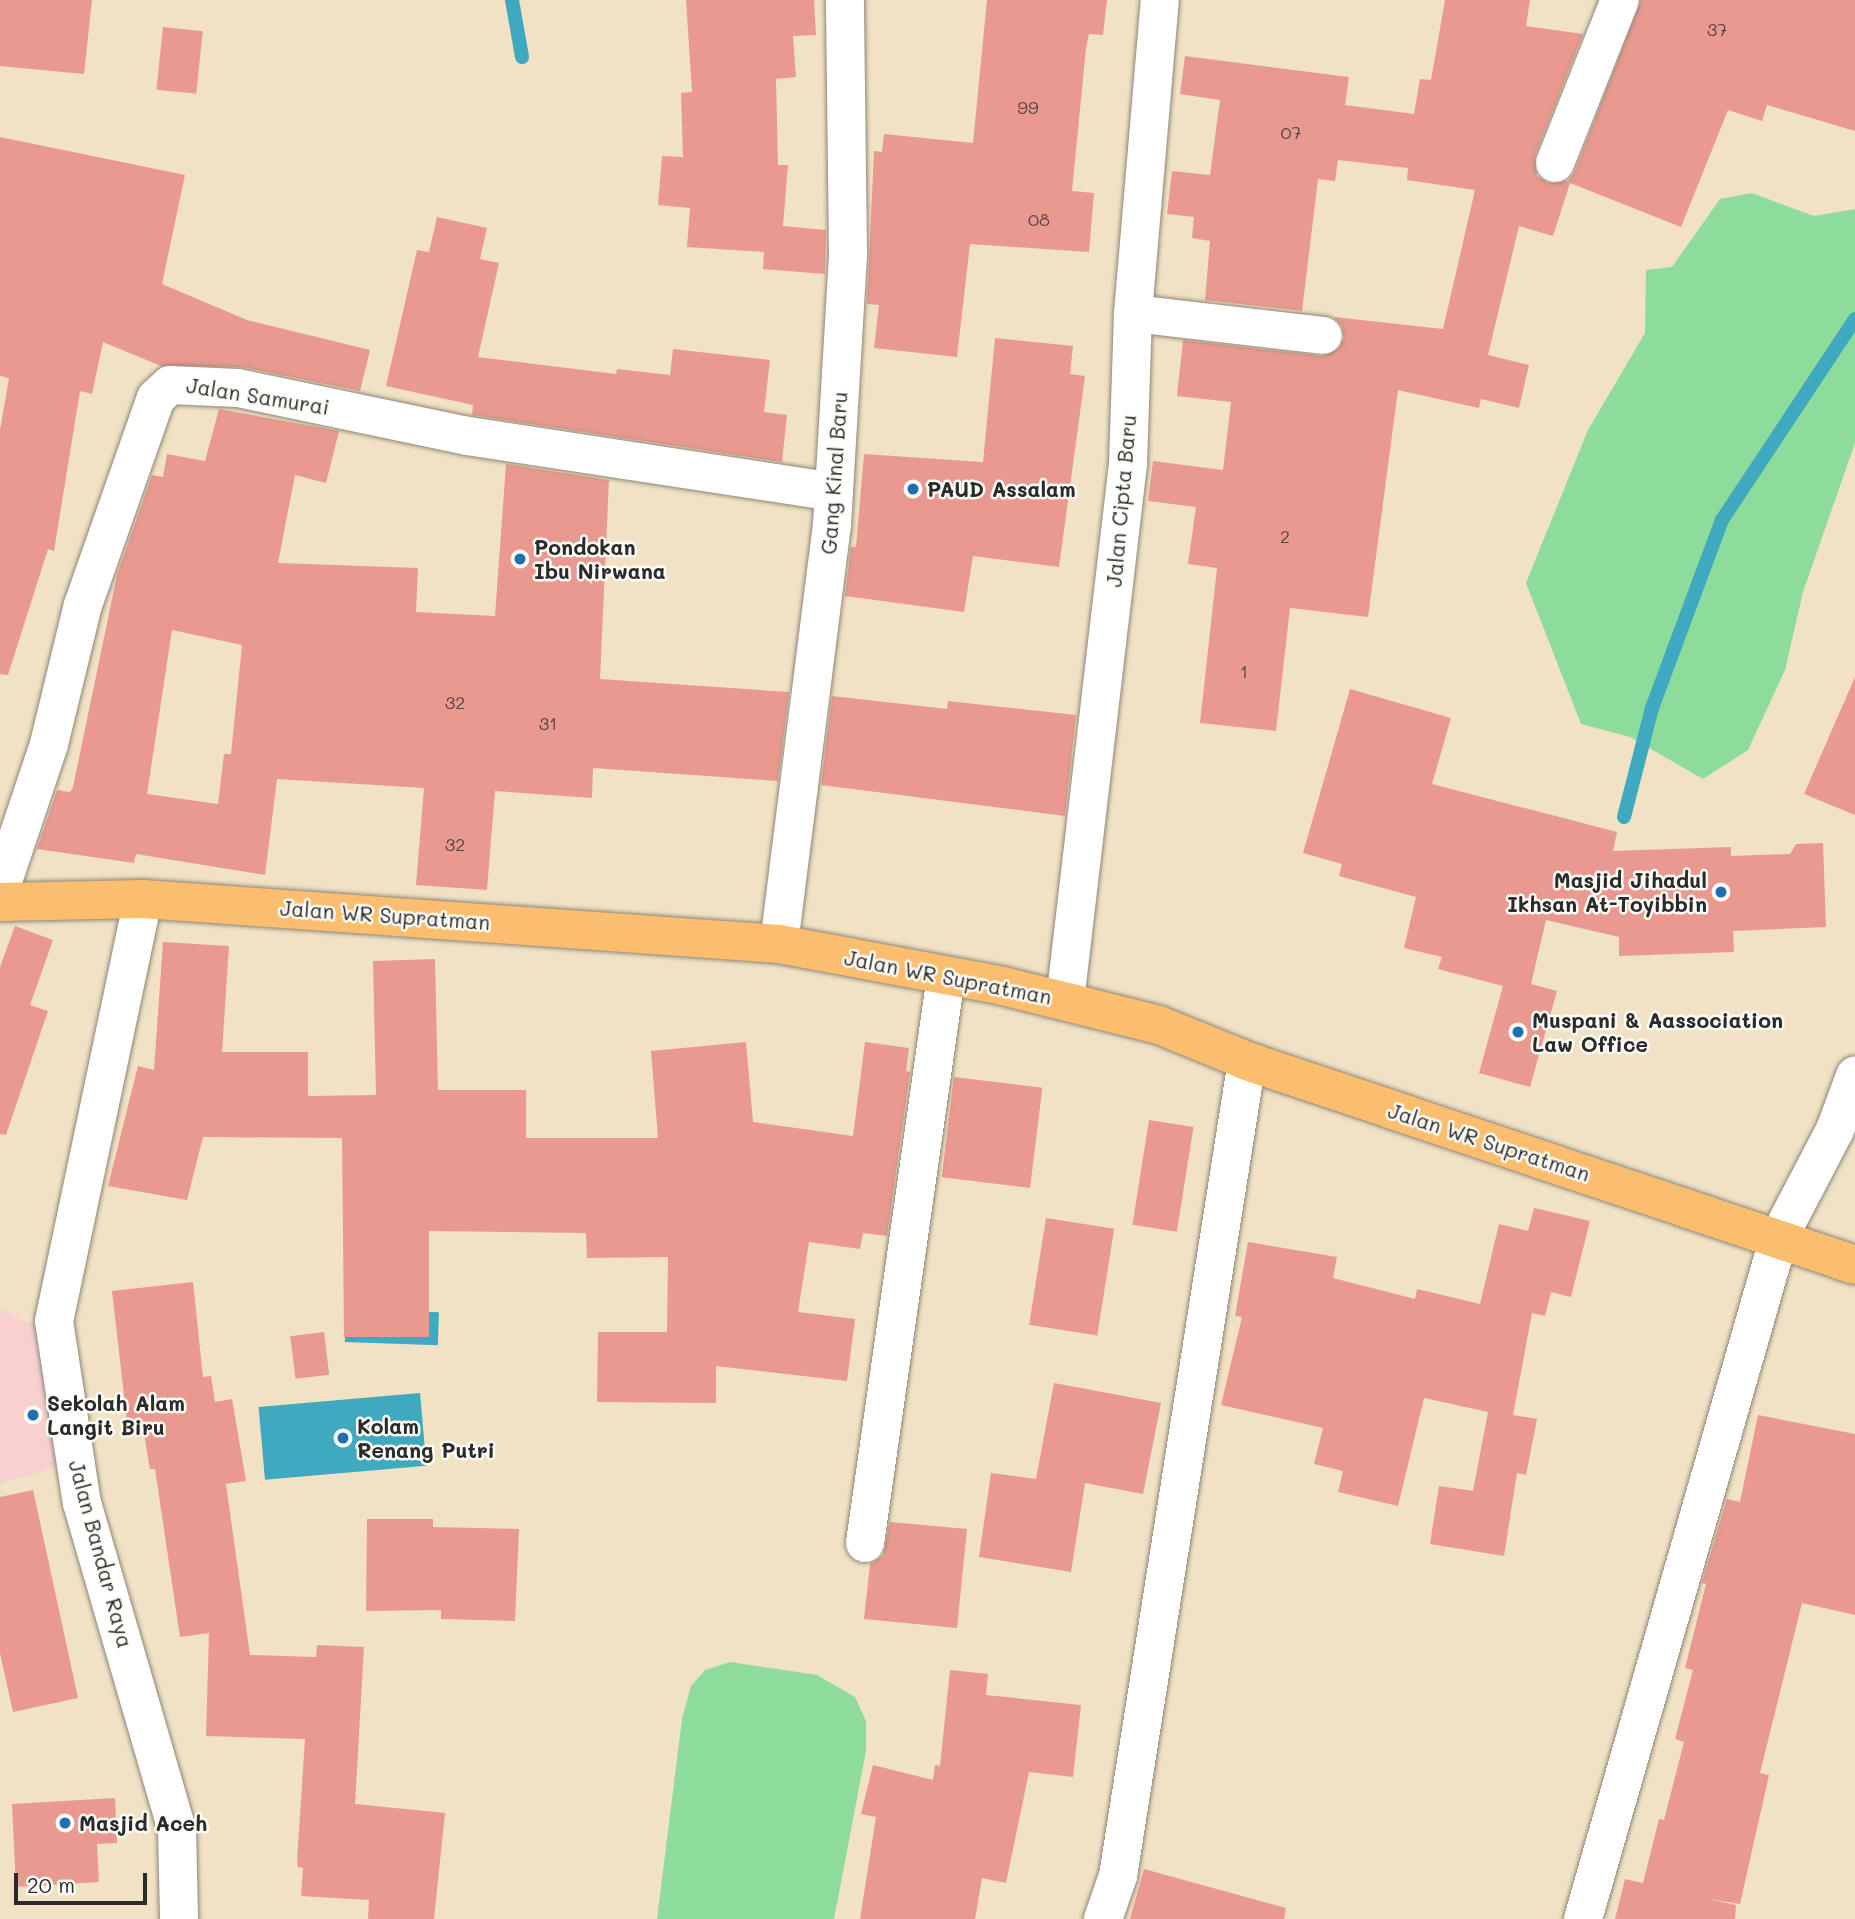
<!DOCTYPE html>
<html>
<head>
<meta charset="utf-8">
<style>
	body { margin:0 }
	#map { position:relative; width:1855px; height:1919px; overflow:hidden; background:#f1e2c5; font-family:Mali,sans-serif }
	div>[style] { position:absolute }
	[style*='--x'] { left:calc(var(--x)*1px); top:calc(var(--y)*1px); width:calc(var(--w)*1px); rotate:calc(var(--a)*1deg) }
	.built>* { inset:0; background:#f7d0cf }
	.green>* { inset:0; background:#8edc9b }
	.water>* { inset:0; background:#3fa9bf; transform-origin:0 0 }
	.stream>* { height:14px; margin:-7px; padding:0 7px; transform-origin:7px; border-radius:7px; background:#3fa9bf }
	.building>* { inset:0; background:#e9998f; transform-origin:0 0 }
	.roads { filter:drop-shadow(0 0 2px #8e8678) drop-shadow(0 0 2px #8e8678) }
	.pedestrian>* { height:37px; margin:-18.5px; padding:0 18.5px; transform-origin:18.5px; border-radius:18.5px; background:#fff }
	.minor>* { height:38px; margin:-19px; padding:0 19px; transform-origin:19px; border-radius:19px; background:#fff }
	.trunk>* { height:38px; margin:-19px; padding:0 19px; transform-origin:19px; border-radius:19px; background:#fbbd6e }
	.dots>* { width:19px; height:19px; translate:-50% -50%; box-sizing:border-box; border:4px solid #fdfcf7; border-radius:50% }
	span { translate:-50% -50%; white-space:nowrap; text-align:center; line-height:1.15; -webkit-text-stroke:5px #fdfcf7; paint-order:stroke }
	.number-label { font-size:18px; color:#5a4644 }
	.number-label span { -webkit-text-stroke-width:0 }
	.street-label { font-size:21px; color:#2b2b2b }
	.poi-label { font-size:21px; color:#2b2b2b; font-weight:700 }
	.left { translate:0 -50%; text-align:left }
	.right { translate:-100% -50%; text-align:right }
	.scale { position:absolute; left:14px; top:1873px; width:133px; height:32px; box-sizing:border-box; border:4px solid #2b2b2b; border-top:0; padding-left:9px; font-size:21px; line-height:24px; white-space:nowrap; color:#2b2b2b; -webkit-text-stroke:5px #fdfcf7; paint-order:stroke }
</style>
</head>
<body>
<div id="map">
	<div class="built">
		<i style="clip-path:polygon(0 1308px,26px 1323px,54px 1321px,75px 1461px,0 1484px)"></i>
	</div>
	<div class="green">
		<i style="clip-path:polygon(1752px 193px,1814px 216px,1855px 209px,1855px 443px,1803px 592px,1785px 670px,1748px 750px,1703px 779px,1630px 737px,1581px 724px,1526px 583px,1588px 430px,1645px 333px,1646px 270px,1672px 267px,1720px 199px)"></i>
		<i style="clip-path:polygon(730px 1662px,817px 1675px,855px 1697px,866px 1721px,866px 1751px,834px 1919px,657px 1919px,682px 1719px,691px 1686px,705px 1670px)"></i>
	</div>
	<div class="water">
		<i style="left:346px;top:1309px;width:93px;height:33px;rotate:2deg"></i>
		<i style="left:420px;top:1393px;width:73px;height:162px;rotate:85deg"></i>
	</div>
	<div class="stream">
		<i style="--x:512;--y:0;--w:58;--a:80"></i>
		<i style="--x:1624;--y:817;--w:113;--a:-75.6"></i>
		<i style="--x:1652;--y:708;--w:201;--a:-69.6"></i>
		<i style="--x:1722;--y:520;--w:241;--a:-56.5"></i>
	</div>
	<div class="building">
		<i style="clip-path:polygon(0 0,92px 0,84px 74px,0 66px)"></i>
		<i style="clip-path:polygon(686px 0,814px 0,816px 35px,793px 36px,796px 77px,776px 79px,778px 165px,788px 165px,783px 226px,826px 230px,825px 274px,763px 269px,764px 252px,687px 247px,690px 208px,658px 205px,662px 156px,683px 157px,681px 93px,692px 92px)"></i>
		<i style="clip-path:polygon(987px 0,1107px 0,1103px 35px,1089px 34px,1086px 48px,1072px 191px,1094px 193px,1089px 252px,970px 244px,957px 357px,874px 348px,879px 305px,867px 304px,874px 151px,882px 152px,884px 134px,973px 143px)"></i>
		<i style="clip-path:polygon(1445px 0,1530px 0,1526px 26px,1583px 34px,1535px 156px,1537px 176px,1548px 183px,1568px 181px,1575px 171px,1641px 0,1855px 0,1855px 131px,1767px 105px,1762px 121px,1728px 110px,1681px 227px,1570px 183px,1553px 236px,1519px 226px,1488px 355px,1529px 365px,1519px 408px,1481px 399px,1479px 408px,1398px 390px,1368px 617px,1290px 608px,1276px 731px,1200px 723px,1217px 568px,1188px 564px,1196px 507px,1148px 501px,1153px 461px,1223px 470px,1231px 402px,1177px 396px,1183px 340px,1321px 356px,1339px 348px,1344px 338px,1342px 326px,1334px 317px,1443px 329px,1475px 190px,1407px 180px,1408px 168px,1338px 160px,1335px 181px,1318px 179px,1302px 311px,1205px 300px,1210px 241px,1192px 238px,1194px 217px,1167px 214px,1172px 171px,1210px 175px,1220px 100px,1180px 94px,1185px 56px,1349px 77px,1345px 105px,1414px 114px,1420px 79px,1431px 80px)"></i>
		<i style="left:163px;top:27px;width:40px;height:63px;rotate:6deg"></i>
		<i style="clip-path:polygon(0 137px,185px 175px,162px 284px,247px 320px,370px 350px,360px 391px,242px 367px,161px 366px,103px 342px,92px 394px,80px 391px,54px 551px,48px 549px,8px 675px,0 674px,0 430px,9px 378px,0 376px)"></i>
		<i style="clip-path:polygon(437px 217px,487px 228px,480px 259px,499px 263px,478px 357px,616px 374px,617px 369px,670px 375px,673px 349px,770px 360px,764px 412px,787px 415px,782px 462px,472px 415px,473px 405px,386px 386px,417px 250px,429px 252px)"></i>
		<i style="clip-path:polygon(995px 338px,1073px 346px,1070px 374px,1085px 376px,1059px 567px,973px 556px,964px 612px,845px 596px,851px 547px,856px 547px,864px 454px,983px 462px)"></i>
		<i style="clip-path:polygon(evenodd,219px 409px,339px 431px,326px 483px,295px 475px,278px 563px,418px 568px,416px 612px,495px 616px,506px 464px,609px 480px,600px 679px,789px 692px,778px 781px,593px 768px,592px 798px,495px 791px,487px 890px,416px 885px,424px 788px,277px 779px,265px 875px,136px 854px,134px 863px,37px 849px,57px 790px,70px 792px,73px 787px,117px 575px,152px 475px,163px 477px,167px 454px,205px 461px,219px 409px,172px 630px,242px 645px,231px 754px,224px 754px,218px 804px,147px 794px,172px 630px)"></i>
		<i style="clip-path:polygon(1855px 677px,1855px 815px,1804px 794px)"></i>
		<i style="clip-path:polygon(1350px 689px,1451px 718px,1432px 784px,1617px 832px,1613px 851px,1731px 847px,1731px 856px,1790px 854px,1796px 844px,1823px 843px,1826px 927px,1733px 931px,1734px 952px,1619px 956px,1619px 937px,1546px 920px,1531px 984px,1557px 991px,1530px 1087px,1479px 1073px,1503px 986px,1438px 969px,1442px 957px,1404px 948px,1416px 897px,1339px 876px,1342px 864px,1303px 853px)"></i>
		<i style="clip-path:polygon(832px 696px,947px 709px,948px 701px,1076px 715px,1065px 816px,821px 785px)"></i>
		<i style="clip-path:polygon(15px 926px,53px 940px,30px 1005px,48px 1011px,6px 1135px,0 1134px,0 967px)"></i>
		<i style="clip-path:polygon(163px 942px,229px 946px,222px 1052px,308px 1052px,308px 1096px,376px 1095px,373px 961px,435px 959px,438px 1090px,526px 1090px,526px 1138px,658px 1138px,651px 1051px,746px 1042px,753px 1122px,853px 1136px,865px 1042px,909px 1048px,906px 1071px,910px 1072px,887px 1236px,863px 1233px,860px 1249px,809px 1242px,798px 1312px,855px 1319px,847px 1381px,716px 1366px,716px 1403px,597px 1402px,598px 1332px,667px 1332px,668px 1257px,587px 1258px,586px 1233px,429px 1231px,429px 1337px,344px 1337px,342px 1138px,203px 1137px,187px 1200px,108px 1186px,138px 1066px,154px 1070px)"></i>
		<i style="left:954px;top:1077px;width:89px;height:101px;rotate:7deg"></i>
		<i style="left:1149px;top:1120px;width:45px;height:106px;rotate:9deg"></i>
		<i style="clip-path:polygon(1534px 1208px,1590px 1221px,1571px 1297px,1551px 1292px,1545px 1316px,1532px 1313px,1513px 1415px,1537px 1419px,1526px 1475px,1517px 1473px,1504px 1556px,1430px 1544px,1439px 1486px,1473px 1491px,1488px 1412px,1424px 1398px,1398px 1506px,1338px 1492px,1343px 1471px,1314px 1464px,1323px 1428px,1221px 1405px,1242px 1317px,1235px 1316px,1248px 1242px,1337px 1257px,1333px 1278px,1415px 1299px,1417px 1289px,1480px 1304px,1499px 1224px,1528px 1231px)"></i>
		<i style="left:1046px;top:1218px;width:69px;height:108px;rotate:9deg"></i>
		<i style="clip-path:polygon(193px 1282px,203px 1377px,211px 1376px,215px 1402px,232px 1399px,246px 1481px,226px 1484px,250px 1655px,316px 1657px,317px 1645px,364px 1647px,355px 1804px,445px 1813px,434px 1919px,368px 1919px,369px 1900px,301px 1896px,303px 1868px,298px 1867px,297px 1861px,305px 1739px,206px 1736px,209px 1633px,180px 1637px,155px 1469px,150px 1469px,143px 1428px,128px 1430px,112px 1291px)"></i>
		<i style="left:324px;top:1332px;width:43px;height:34px;rotate:83deg"></i>
		<i style="clip-path:polygon(1054px 1383px,1161px 1403px,1143px 1494px,1085px 1483px,1071px 1572px,979px 1557px,991px 1473px,1036px 1479px)"></i>
		<i style="clip-path:polygon(1758px 1415px,1855px 1434px,1855px 1615px,1802px 1603px,1760px 1773px,1769px 1775px,1740px 1904px,1709px 1899px,1736px 1905px,1735px 1919px,1615px 1919px,1625px 1879px,1643px 1883px,1659px 1819px,1664px 1820px,1684px 1742px,1675px 1739px,1693px 1670px,1685px 1668px,1706px 1584px,1702px 1583px,1727px 1499px,1740px 1502px)"></i>
		<i style="clip-path:polygon(33px 1490px,78px 1698px,13px 1712px,0 1653px,0 1497px)"></i>
		<i style="clip-path:polygon(367px 1519px,433px 1519px,433px 1527px,519px 1529px,515px 1621px,441px 1619px,441px 1610px,366px 1611px)"></i>
		<i style="clip-path:polygon(890px 1522px,967px 1529px,957px 1628px,864px 1619px,870px 1564px,883px 1556px)"></i>
		<i style="clip-path:polygon(950px 1670px,988px 1674px,986px 1695px,1081px 1705px,1073px 1777px,1029px 1772px,1006px 1883px,982px 1878px,975px 1919px,860px 1919px,876px 1817px,861px 1814px,873px 1765px,933px 1780px,935px 1765px,940px 1766px)"></i>
		<i style="clip-path:polygon(115px 1798px,117px 1843px,97px 1844px,99px 1882px,16px 1887px,12px 1804px)"></i>
		<i style="clip-path:polygon(1144px 1869px,1286px 1908px,1284px 1919px,1130px 1919px)"></i>
	</div>
	<div class="roads">
		<div class="pedestrian">
			<i style="--x:1133;--y:313;--w:191;--a:6.6"></i>
		</div>
		<div class="minor">
			<i style="--x:1555;--y:163;--w:175;--a:-68.3"></i>
			<i style="--x:0;--y:890;--w:154;--a:-71.4"></i>
			<i style="--x:49;--y:744;--w:143;--a:-76.3"></i>
			<i style="--x:83;--y:605;--w:219;--a:-70.6"></i>
			<i style="--x:156;--y:398;--w:19;--a:-43"></i>
			<i style="--x:170;--y:385;--w:68;--a:2.5"></i>
			<i style="--x:238;--y:388;--w:235;--a:11.8"></i>
			<i style="--x:468;--y:436;--w:370;--a:8.7"></i>
			<i style="--x:143;--y:899;--w:431;--a:101.9"></i>
			<i style="--x:54;--y:1321;--w:184;--a:81.3"></i>
			<i style="--x:82;--y:1503;--w:340;--a:73.8"></i>
			<i style="--x:177;--y:1829;--w:90;--a:88.7"></i>
			<i style="--x:779;--y:944;--w:422;--a:-82.8"></i>
			<i style="--x:832;--y:525;--w:272;--a:-86.6"></i>
			<i style="--x:848;--y:253;--w:253;--a:-90.7"></i>
			<i style="--x:1065;--y:1001;--w:541;--a:-83.31"></i>
			<i style="--x:1128;--y:464;--w:151;--a:-88.1"></i>
			<i style="--x:1133;--y:313;--w:314;--a:-85.1"></i>
			<i style="--x:865;--y:1543;--w:573;--a:-81.87"></i>
			<i style="--x:1103;--y:1919;--w:46;--a:-70.8"></i>
			<i style="--x:1118;--y:1876;--w:825;--a:-81.01"></i>
			<i style="--x:1583;--y:1919;--w:710;--a:-73.97"></i>
			<i style="--x:1779;--y:1237;--w:121;--a:-62.4"></i>
			<i style="--x:1835;--y:1130;--w:58;--a:-69.7"></i>
		</div>
		<div class="trunk">
			<i style="--x:0;--y:902;--w:143;--a:-1.2"></i>
			<i style="--x:143;--y:899;--w:638;--a:4.05"></i>
			<i style="--x:779;--y:944;--w:228;--a:10.6"></i>
			<i style="--x:1003;--y:986;--w:161;--a:14"></i>
			<i style="--x:1159;--y:1025;--w:95;--a:22.2"></i>
			<i style="--x:1247;--y:1061;--w:641;--a:18.55"></i>
		</div>
	</div>
	<div class="dots">
		<i style="left:913px;top:489px;background:#1f6fb2"></i>
		<i style="left:520px;top:559px;background:#1f6fb2"></i>
		<i style="left:1721px;top:892px;background:#1f6fb2"></i>
		<i style="left:1518px;top:1032px;background:#1f6fb2"></i>
		<i style="left:33px;top:1415px;background:#1f6fb2"></i>
		<i style="left:343px;top:1438px;background:#1f6fb2"></i>
		<i style="left:65px;top:1823px;background:#1f6fb2"></i>
	</div>
	<div class="number-label">
		<span style="left:1717px;top:29px">37</span>
		<span style="left:1028px;top:107px">99</span>
		<span style="left:1291px;top:132px">07</span>
		<span style="left:1039px;top:219px">08</span>
		<span style="left:1285px;top:536px">2</span>
		<span style="left:1244px;top:671px">1</span>
		<span style="left:455px;top:702px">32</span>
		<span style="left:548px;top:723px">31</span>
		<span style="left:455px;top:844px">32</span>
	</div>
	<div class="street-label">
		<span style="left:258px;top:396px;rotate:9deg">Jalan Samurai</span>
		<span style="left:834px;top:473px;rotate:-86deg">Gang Kinal Baru</span>
		<span style="left:1121px;top:501px;rotate:-85deg">Jalan Cipta Baru</span>
		<span style="left:385px;top:915px;rotate:4deg">Jalan WR Supratman</span>
		<span style="left:948px;top:977px;rotate:11deg">Jalan WR Supratman</span>
		<span style="left:1489px;top:1142px;rotate:18deg">Jalan WR Supratman</span>
		<span style="left:101px;top:1554px;rotate:75deg">Jalan Bandar Raya</span>
	</div>
	<div class="poi-label">
		<span class="left" style="left:927px;top:489px">PAUD Assalam</span>
		<span class="left" style="left:534px;top:559px">Pondokan<br>Ibu Nirwana</span>
		<span class="right" style="left:1707px;top:892px">Masjid Jihadul<br>Ikhsan At-Toyibbin</span>
		<span class="left" style="left:1532px;top:1032px">Muspani &amp; Aassociation<br>Law Office</span>
		<span class="left" style="left:47px;top:1415px">Sekolah Alam<br>Langit Biru</span>
		<span class="left" style="left:357px;top:1438px">Kolam<br>Renang Putri</span>
		<span class="left" style="left:79px;top:1823px">Masjid Aceh</span>
	</div>
	<div class="scale">20 m</div>
</div>
</body>
</html>
